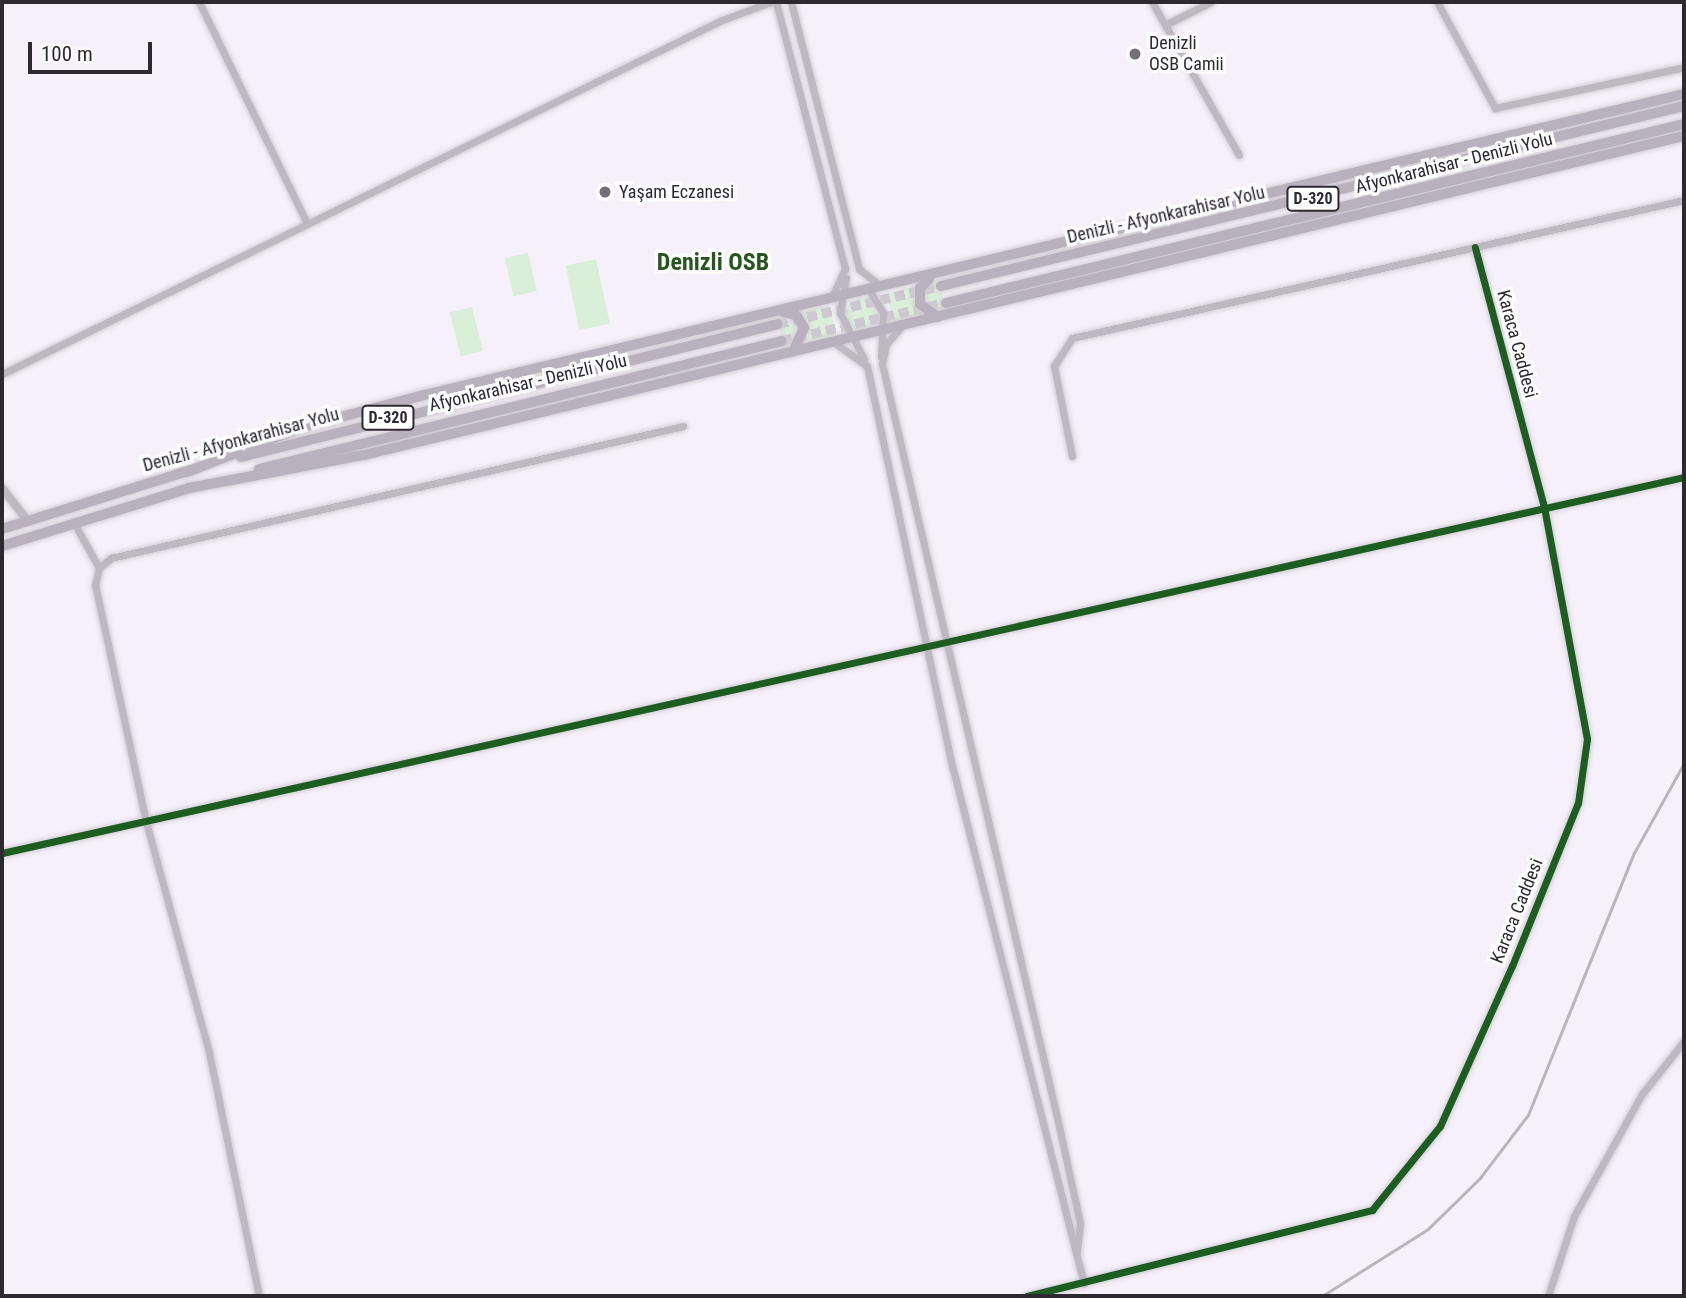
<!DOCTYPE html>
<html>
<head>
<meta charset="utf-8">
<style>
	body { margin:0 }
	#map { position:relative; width:1686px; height:1298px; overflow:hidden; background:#f6f0fa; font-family:"Roboto Condensed",sans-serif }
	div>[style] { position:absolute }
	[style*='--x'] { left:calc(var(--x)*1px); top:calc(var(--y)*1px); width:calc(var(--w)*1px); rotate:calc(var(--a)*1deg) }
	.green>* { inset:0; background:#d9efd7; transform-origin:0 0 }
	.round { border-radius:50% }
	.trunk-tunnel>* { height:10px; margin-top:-5px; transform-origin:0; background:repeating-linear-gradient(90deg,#cec8d2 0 10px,transparent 0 15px) }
	.roads { filter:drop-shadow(0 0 2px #d2cdd5) drop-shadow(0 0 2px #d2cdd5) }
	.minor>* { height:7px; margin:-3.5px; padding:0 3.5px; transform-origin:3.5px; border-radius:3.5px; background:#bdb8c1 }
	.tertiary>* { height:8px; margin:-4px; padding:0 4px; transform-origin:4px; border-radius:4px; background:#bdb8c1 }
	.trunk>* { height:10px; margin:-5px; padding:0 5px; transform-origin:5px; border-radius:5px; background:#b9b2be }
	.rail>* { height:2.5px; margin:-1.25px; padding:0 1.25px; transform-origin:1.25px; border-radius:1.25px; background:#bab4bd }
	.cycleway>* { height:7px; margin:-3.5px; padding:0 3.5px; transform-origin:3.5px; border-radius:3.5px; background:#1b5e20 }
	.dots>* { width:19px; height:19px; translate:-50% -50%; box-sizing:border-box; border:4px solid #fdfdfd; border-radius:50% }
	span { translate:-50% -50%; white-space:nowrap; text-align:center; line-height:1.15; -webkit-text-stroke:7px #fdfdfd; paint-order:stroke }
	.shield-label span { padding:2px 5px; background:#fdfdfd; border:2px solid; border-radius:5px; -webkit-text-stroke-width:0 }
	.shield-label { font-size:16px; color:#2d2930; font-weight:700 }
	.poi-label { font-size:18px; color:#2d2930 }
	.left { translate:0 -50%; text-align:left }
	.street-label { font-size:18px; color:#2d2930 }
	.district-label { font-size:24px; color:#26561e; font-weight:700 }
	.frame { position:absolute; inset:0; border:4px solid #2d2930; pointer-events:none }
	.scale { position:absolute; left:28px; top:42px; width:124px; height:32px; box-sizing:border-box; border:4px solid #2d2930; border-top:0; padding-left:9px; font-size:21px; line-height:24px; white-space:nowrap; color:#2d2930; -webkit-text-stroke:5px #fdfdfd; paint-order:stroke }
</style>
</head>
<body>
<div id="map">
	<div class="green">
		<i style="left:528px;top:253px;width:39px;height:24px;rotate:77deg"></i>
		<i style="left:596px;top:259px;width:66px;height:31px;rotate:78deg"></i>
		<i style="clip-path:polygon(939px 280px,946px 312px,939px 314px,924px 304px,923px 292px)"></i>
		<i style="left:914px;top:286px;width:32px;height:29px;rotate:74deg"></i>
		<i class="round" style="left:846px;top:298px;width:32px;height:32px"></i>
		<i style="clip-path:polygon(829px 305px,837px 337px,807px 345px,809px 327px,799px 312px)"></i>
		<i style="left:472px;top:307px;width:45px;height:23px;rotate:76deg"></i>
		<i style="clip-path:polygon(777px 318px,795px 321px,795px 344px,784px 348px)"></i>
	</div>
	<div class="trunk-tunnel">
		<i style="--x:778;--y:324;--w:167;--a:-13.1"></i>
		<i style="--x:782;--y:341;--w:168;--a:-13"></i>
	</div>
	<div class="roads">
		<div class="minor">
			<i style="--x:199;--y:2;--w:244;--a:64"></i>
			<i style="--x:776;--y:2;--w:276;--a:75.5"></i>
			<i style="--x:845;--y:269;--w:31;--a:115"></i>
			<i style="--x:791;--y:2;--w:276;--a:75.7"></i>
			<i style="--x:859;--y:269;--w:28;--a:38"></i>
			<i style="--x:1152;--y:2;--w:176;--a:60.4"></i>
			<i style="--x:1437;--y:2;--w:121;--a:61.3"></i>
			<i style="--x:1495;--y:108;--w:193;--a:-12.2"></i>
			<i style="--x:1165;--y:25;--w:51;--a:-26.6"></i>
			<i style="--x:846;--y:278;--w:36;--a:100"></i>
			<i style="--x:840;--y:313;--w:52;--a:62.4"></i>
			<i style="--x:867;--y:287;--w:31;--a:58"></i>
			<i style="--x:883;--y:313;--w:44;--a:92.6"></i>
			<i style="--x:901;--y:327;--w:23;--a:131"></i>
			<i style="--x:886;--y:344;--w:20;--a:101"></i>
			<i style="--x:882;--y:364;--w:773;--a:76.92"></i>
			<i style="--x:1057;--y:1117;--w:108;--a:77.8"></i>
			<i style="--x:1080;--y:1223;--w:28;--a:96"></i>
			<i style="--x:835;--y:343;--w:39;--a:36"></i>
			<i style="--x:867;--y:366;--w:412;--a:78"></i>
			<i style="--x:953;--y:769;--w:531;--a:75.73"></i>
			<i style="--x:2;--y:374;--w:802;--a:-26.18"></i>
			<i style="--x:722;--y:20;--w:52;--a:-20.2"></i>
			<i style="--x:1072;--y:456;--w:92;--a:-101.3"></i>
			<i style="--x:1054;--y:366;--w:33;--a:-57"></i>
			<i style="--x:1072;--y:338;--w:627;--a:-12.71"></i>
			<i style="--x:74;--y:523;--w:51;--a:60.9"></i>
			<i style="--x:2;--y:853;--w:1724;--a:-12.6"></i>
			<i style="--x:259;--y:1296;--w:249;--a:-101.6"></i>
			<i style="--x:209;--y:1052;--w:238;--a:-105.3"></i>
			<i style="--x:146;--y:822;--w:242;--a:-102.1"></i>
			<i style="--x:95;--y:585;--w:17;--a:-77"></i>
			<i style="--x:99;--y:568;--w:16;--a:-40"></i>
			<i style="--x:111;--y:558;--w:587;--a:-12.99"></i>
			<i style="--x:1027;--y:1296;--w:356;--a:-14"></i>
			<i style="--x:1372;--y:1210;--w:108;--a:-51"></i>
			<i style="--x:1440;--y:1126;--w:175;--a:-65.8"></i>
			<i style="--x:1512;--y:966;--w:176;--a:-68"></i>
			<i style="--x:1578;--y:803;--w:65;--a:-82"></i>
			<i style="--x:1587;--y:739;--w:236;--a:-100.5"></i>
			<i style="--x:1544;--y:507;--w:269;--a:-104.9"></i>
			<i style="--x:1548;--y:1296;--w:84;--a:-72"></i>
			<i style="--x:1574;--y:1216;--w:140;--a:-60.9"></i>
			<i style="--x:1642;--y:1094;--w:68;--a:-51.6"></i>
		</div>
		<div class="tertiary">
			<i style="--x:2;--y:488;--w:41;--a:52"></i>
		</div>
		<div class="trunk">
			<i style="--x:929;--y:279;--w:13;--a:135"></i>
			<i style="--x:920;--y:288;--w:16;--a:90"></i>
			<i style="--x:920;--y:304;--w:22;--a:36"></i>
			<i style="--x:941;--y:286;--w:764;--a:-13.62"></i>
			<i style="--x:946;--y:303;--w:759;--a:-13.63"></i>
			<i style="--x:783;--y:312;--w:13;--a:13"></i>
			<i style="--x:796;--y:315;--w:15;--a:58"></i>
			<i style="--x:804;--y:328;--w:26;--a:115"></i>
			<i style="--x:241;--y:457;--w:553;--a:-13.91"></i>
			<i style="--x:259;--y:469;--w:538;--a:-13.75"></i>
			<i style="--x:187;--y:472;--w:124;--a:-21.2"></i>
			<i style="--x:303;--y:427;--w:125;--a:-14.8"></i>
			<i style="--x:424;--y:395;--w:1295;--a:-13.44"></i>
			<i style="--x:189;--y:488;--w:178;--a:-10.7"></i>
			<i style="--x:364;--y:455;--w:1358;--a:-13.59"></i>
			<i style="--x:2;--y:529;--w:199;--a:-17.3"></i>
			<i style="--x:2;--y:546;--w:200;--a:-17.2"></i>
		</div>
	</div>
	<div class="rail">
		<i style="--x:1322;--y:1296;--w:125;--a:-32.3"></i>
		<i style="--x:1428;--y:1229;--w:73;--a:-44.4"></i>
		<i style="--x:1480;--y:1178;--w:79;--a:-52.7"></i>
		<i style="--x:1528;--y:1115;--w:283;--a:-68"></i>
		<i style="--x:1634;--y:853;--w:103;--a:-60.9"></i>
	</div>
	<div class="cycleway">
		<i style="--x:2;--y:853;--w:1724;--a:-12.6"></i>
		<i style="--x:1027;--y:1296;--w:356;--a:-14"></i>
		<i style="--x:1372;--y:1210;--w:108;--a:-51"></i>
		<i style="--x:1440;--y:1126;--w:175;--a:-65.8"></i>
		<i style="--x:1512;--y:966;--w:176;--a:-68"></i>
		<i style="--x:1578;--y:803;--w:65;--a:-82"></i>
		<i style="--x:1587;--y:739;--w:236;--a:-100.5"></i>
		<i style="--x:1544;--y:507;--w:269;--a:-104.9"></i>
	</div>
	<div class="dots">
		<i style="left:1135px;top:54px;background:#736f77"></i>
		<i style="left:605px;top:192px;background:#736f77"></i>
	</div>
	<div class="shield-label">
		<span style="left:1313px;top:199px">D-320</span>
		<span style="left:388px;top:418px">D-320</span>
	</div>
	<div class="poi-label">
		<span class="left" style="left:1149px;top:54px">Denizli<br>OSB Camii</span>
		<span class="left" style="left:619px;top:192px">Yaşam Eczanesi</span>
	</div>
	<div class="street-label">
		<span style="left:1454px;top:163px;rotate:-14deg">Afyonkarahisar - Denizli Yolu</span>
		<span style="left:1166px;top:215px;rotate:-13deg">Denizli - Afyonkarahisar Yolu</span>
		<span style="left:1517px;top:344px;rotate:75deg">Karaca Caddesi</span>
		<span style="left:528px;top:383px;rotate:-13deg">Afyonkarahisar - Denizli Yolu</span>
		<span style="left:241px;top:440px;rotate:-15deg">Denizli - Afyonkarahisar Yolu</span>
		<span style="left:1517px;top:911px;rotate:-68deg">Karaca Caddesi</span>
	</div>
	<div class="district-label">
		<span style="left:713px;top:263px">Denizli OSB</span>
	</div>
	<div class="frame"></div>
	<div class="scale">100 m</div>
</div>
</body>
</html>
